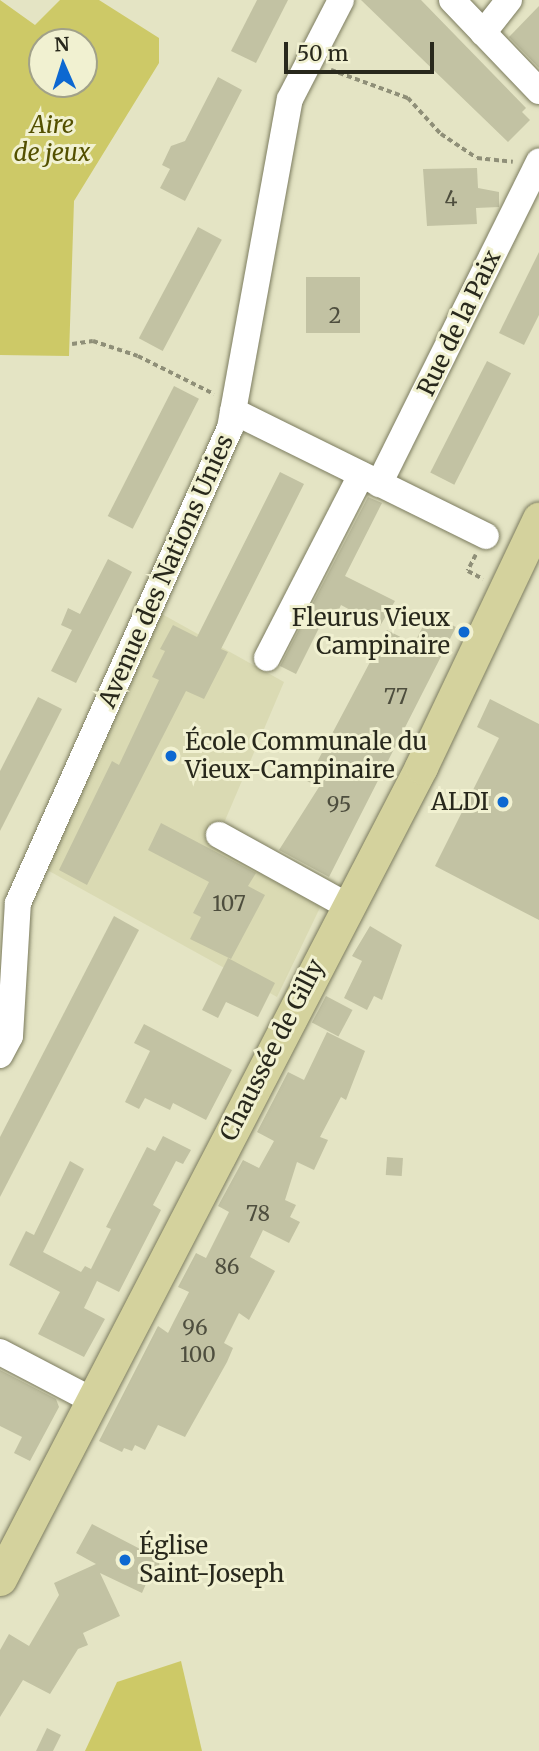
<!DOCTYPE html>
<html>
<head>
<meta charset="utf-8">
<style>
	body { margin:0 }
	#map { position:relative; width:539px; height:1751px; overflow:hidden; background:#e4e4c4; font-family:Merriweather,serif }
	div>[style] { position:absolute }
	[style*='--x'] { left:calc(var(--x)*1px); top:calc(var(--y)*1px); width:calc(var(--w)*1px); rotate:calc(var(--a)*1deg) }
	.built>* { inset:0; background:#dadab3 }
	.green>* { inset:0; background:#cdc967 }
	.building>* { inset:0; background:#c2c2a3; transform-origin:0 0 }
	.path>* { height:3.5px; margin-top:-1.75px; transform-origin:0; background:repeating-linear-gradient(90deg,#8f8f78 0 5px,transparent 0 8.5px) }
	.roads { filter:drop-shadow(0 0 2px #7c7c5f) drop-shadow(0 0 2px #7c7c5f) }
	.minor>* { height:26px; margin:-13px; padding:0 13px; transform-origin:13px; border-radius:13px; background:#fff }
	.major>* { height:33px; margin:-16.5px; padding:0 16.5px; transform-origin:16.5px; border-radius:16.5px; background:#d4d29d }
	.dots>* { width:19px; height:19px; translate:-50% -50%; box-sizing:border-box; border:4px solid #f1f1d1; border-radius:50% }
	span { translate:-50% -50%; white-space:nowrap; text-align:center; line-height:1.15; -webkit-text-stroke:6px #f1f1d1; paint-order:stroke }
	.number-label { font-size:21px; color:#4e4e3e }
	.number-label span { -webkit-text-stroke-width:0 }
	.park-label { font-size:24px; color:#535000; font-style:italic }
	.street-label { font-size:24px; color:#28281c }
	.poi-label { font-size:24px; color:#28281c }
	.right { translate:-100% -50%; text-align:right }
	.left { translate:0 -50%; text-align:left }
	.north { position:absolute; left:28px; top:28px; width:70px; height:70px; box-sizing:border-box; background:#f1f1d1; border:2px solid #a1a189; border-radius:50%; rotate:357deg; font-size:19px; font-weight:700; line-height:28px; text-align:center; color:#28281c }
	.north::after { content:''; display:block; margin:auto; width:24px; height:32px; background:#0d68d1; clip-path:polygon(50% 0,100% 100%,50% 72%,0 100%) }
	.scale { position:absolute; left:284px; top:42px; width:150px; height:32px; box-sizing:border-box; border:4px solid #28281c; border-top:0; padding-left:9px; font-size:21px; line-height:24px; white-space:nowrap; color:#28281c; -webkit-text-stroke:5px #f1f1d1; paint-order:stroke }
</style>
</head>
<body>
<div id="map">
	<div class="built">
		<i style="clip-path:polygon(153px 609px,284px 682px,221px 830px,329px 889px,277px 997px,40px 866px)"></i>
	</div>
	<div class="green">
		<i style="clip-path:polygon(evenodd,0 0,35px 25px,60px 0,99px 0,159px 38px,159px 63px,74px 201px,69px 356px,0 355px,0 0,42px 42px,84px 42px,84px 84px,42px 84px,42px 42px)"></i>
		<i style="clip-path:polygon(181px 1661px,202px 1751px,85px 1751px,117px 1682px)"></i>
	</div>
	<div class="building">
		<i style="clip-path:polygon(257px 0,288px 0,256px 63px,231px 51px)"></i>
		<i style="clip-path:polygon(361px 0,421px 0,526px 108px,522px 112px,530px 120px,508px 142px)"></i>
		<i style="clip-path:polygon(539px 6px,539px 68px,509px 37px)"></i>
		<i style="clip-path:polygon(218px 77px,242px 90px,185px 201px,160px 188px,170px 169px,162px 165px,171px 146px,185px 141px)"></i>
		<i style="clip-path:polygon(477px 168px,478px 188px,499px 192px,499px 207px,476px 208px,477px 224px,427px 226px,423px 169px)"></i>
		<i style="left:198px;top:227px;width:27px;height:126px;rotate:28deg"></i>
		<i style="clip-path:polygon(539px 252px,539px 315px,524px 345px,499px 333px)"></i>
		<i style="left:360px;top:277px;width:56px;height:54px;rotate:90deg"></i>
		<i style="left:487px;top:361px;width:27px;height:125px;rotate:27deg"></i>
		<i style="left:174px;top:386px;width:28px;height:146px;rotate:27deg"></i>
		<i style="clip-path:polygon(280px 472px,304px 484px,221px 649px,228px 652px,204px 699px,186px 691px,87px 885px,59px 870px,112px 761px,119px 765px,159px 680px,152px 677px,165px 651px,160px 649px,173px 625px,197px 637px)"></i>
		<i style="clip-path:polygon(368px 497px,382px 503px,345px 576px,395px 601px,380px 626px,341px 605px,336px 616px,327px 612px,296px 674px,280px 666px)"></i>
		<i style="clip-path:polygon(108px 559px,132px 572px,76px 683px,51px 671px,72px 630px,61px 625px,68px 608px,80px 614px)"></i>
		<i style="clip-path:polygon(429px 614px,456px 627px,329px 877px,279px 850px,319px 787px,307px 781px,387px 630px,414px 644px)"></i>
		<i style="clip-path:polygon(38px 697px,62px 709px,0 831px,0 771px)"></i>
		<i style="clip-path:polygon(490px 699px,539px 724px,539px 920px,435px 866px,499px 738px,477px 727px)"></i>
		<i style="clip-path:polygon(161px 823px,256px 873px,248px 886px,265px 895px,231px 959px,190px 939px,201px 917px,193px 913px,209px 882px,148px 850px)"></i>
		<i style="clip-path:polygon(114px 916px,139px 930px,0 1197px,0 1137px)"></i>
		<i style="clip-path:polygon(370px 926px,402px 945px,382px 1000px,374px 996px,367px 1010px,344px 998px,362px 961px,352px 956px)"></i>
		<i style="clip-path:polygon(228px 958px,275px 983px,258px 1017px,226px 1002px,218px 1018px,202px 1010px)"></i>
		<i style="left:326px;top:996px;width:30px;height:30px;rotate:28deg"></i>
		<i style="clip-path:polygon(144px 1024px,232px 1070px,206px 1120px,173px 1103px,170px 1110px,145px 1098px,139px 1109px,125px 1102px,150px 1051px,134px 1043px)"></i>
		<i style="clip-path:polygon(327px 1032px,365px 1051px,346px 1100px,341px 1097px,320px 1137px,328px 1140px,314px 1170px,297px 1162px,285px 1200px,296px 1205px,290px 1217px,300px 1222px,289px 1243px,263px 1230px,250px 1257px,275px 1271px,249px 1320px,239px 1313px,224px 1343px,233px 1348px,227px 1362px,185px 1437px,158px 1425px,145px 1450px,135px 1445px,132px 1451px,124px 1448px,122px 1452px,99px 1441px,158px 1326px,168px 1333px,174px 1321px,189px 1292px,178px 1287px,196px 1253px,206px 1258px,229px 1212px,218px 1206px,243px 1160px,259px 1168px,274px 1141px,257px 1132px,288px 1072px,304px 1080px)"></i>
		<i style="clip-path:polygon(163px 1136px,191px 1150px,183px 1164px,176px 1161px,153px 1205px,161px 1210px,119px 1292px,97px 1281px,84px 1308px,105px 1319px,84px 1357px,38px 1334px,60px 1292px,9px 1265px,26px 1231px,34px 1235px,70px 1161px,84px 1169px,43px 1252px,81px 1272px,85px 1266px,91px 1269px,111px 1229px,106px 1227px,147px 1147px,155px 1151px)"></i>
		<i style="left:387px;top:1157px;width:16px;height:18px;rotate:4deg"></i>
		<i style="clip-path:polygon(0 1370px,56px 1399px,59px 1407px,30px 1461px,14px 1453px,22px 1437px,0 1426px)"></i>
		<i style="clip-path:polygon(92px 1524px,146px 1552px,149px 1546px,164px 1554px,159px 1564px,164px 1574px,160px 1582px,146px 1584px,142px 1593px,100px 1573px,120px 1616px,83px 1633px,88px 1645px,78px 1649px,50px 1694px,23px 1680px,0 1717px,0 1650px,9px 1634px,29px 1646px,59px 1595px,54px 1583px,96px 1564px,76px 1553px)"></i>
		<i style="clip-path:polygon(47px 1728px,61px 1735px,53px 1751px,36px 1751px)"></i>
	</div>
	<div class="path">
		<i style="--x:331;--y:70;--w:82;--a:20"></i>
		<i style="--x:408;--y:98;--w:49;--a:47.5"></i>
		<i style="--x:441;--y:134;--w:43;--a:33.7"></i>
		<i style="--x:477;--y:158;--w:36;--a:6"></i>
		<i style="--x:72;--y:344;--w:21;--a:-8"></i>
		<i style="--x:93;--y:341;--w:47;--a:18.4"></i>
		<i style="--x:138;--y:356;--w:85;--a:26.6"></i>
		<i style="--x:476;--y:555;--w:18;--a:117"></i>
		<i style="--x:468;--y:571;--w:17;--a:28"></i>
	</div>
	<div class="roads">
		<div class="minor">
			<i style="--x:452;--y:0;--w:126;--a:46.3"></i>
			<i style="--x:483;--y:33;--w:42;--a:-51.8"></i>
			<i style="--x:233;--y:411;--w:282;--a:26.3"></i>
			<i style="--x:379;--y:484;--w:360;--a:-63.6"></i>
			<i style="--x:267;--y:658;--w:206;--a:-62.8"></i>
			<i style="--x:219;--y:835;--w:145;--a:28.9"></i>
			<i style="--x:0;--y:1055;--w:21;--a:-62"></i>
			<i style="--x:10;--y:1036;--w:133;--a:-86.6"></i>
			<i style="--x:18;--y:903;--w:520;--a:-65.95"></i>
			<i style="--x:230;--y:428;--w:334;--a:-79.7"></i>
			<i style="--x:290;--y:99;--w:111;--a:-62.7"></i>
			<i style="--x:0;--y:1352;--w:104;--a:27.6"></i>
		</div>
		<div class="major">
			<i style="--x:0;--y:1579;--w:915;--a:-62.59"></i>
			<i style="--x:421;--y:767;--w:275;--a:-64.6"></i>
		</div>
	</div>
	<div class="dots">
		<i style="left:464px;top:632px;background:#0d68d1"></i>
		<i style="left:171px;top:756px;background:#0d68d1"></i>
		<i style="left:503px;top:802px;background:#0d68d1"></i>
		<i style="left:125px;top:1560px;background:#0d68d1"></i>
	</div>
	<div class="number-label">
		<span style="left:451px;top:199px">4</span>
		<span style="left:335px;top:316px">2</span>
		<span style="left:396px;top:697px">77</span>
		<span style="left:339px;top:805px">95</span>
		<span style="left:229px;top:904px">107</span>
		<span style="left:258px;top:1214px">78</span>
		<span style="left:227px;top:1267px">86</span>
		<span style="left:195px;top:1328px">96</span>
		<span style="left:198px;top:1355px">100</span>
	</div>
	<div class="park-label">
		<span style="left:52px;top:139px">Aire<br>de jeux</span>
	</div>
	<div class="street-label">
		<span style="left:459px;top:323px;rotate:-64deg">Rue de la Paix</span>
		<span style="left:166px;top:571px;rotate:-66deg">Avenue des Nations Unies</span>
		<span style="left:272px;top:1050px;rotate:-63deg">Chaussée de Gilly</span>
	</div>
	<div class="poi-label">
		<span class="right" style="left:450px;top:632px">Fleurus Vieux<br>Campinaire</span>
		<span class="left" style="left:185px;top:756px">École Communale du<br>Vieux-Campinaire</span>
		<span class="right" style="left:489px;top:802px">ALDI</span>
		<span class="left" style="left:139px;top:1560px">Église<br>Saint-Joseph</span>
	</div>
	<div class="north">N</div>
	<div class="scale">50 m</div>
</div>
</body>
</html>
